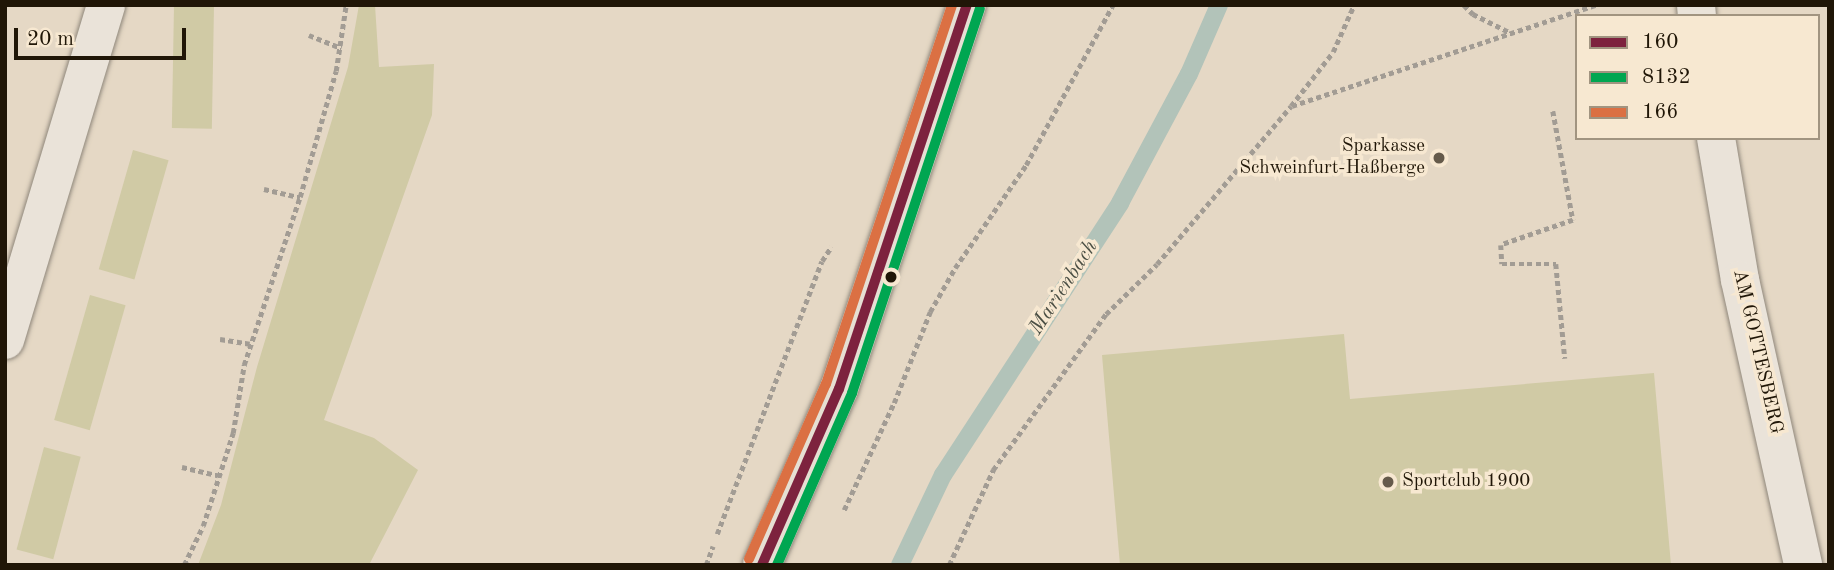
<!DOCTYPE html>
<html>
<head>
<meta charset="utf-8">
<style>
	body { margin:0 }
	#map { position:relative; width:1834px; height:570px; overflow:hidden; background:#e5d8c5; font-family:"Old Standard TT",serif }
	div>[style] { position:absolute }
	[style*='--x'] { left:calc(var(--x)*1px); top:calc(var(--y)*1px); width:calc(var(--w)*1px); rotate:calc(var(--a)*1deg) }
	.green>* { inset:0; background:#d0caa5; transform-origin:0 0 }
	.stream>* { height:18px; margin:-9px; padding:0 9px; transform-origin:9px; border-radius:9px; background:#b2c3b9 }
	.path>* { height:4.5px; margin-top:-2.25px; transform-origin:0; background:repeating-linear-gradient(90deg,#a29c94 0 5px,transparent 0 8.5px) }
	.roads { filter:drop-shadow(0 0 2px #8f877b) drop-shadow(0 0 2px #8f877b) }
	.minor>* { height:38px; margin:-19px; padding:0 19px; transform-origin:19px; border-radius:19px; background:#eae3d9 }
	.major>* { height:38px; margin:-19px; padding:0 19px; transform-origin:19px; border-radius:19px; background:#e6dfd3 }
	.bus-1>* { height:10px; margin:-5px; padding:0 5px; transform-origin:5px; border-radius:5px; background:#7d223e }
	.bus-2>* { height:10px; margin:-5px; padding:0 5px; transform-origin:5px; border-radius:5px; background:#00a651 }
	.bus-3>* { height:10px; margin:-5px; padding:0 5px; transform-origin:5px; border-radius:5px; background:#db7043 }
	.dots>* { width:19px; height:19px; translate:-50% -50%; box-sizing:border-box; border:4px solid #f7e8d1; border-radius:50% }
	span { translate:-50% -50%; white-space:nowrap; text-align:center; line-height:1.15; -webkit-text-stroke:7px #f7e8d1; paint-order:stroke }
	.poi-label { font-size:19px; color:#201607 }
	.right { translate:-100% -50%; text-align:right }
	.left { translate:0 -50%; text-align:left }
	.street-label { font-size:19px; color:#201607 }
	.water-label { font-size:21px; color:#4b4f44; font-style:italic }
	.frame { position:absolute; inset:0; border:7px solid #201607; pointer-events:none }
	.legend { position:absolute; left:1575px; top:14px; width:245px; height:126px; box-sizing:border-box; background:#f7e8d1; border:2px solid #a19480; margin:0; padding:9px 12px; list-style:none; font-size:21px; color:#201607 }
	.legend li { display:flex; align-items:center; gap:14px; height:35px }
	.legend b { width:35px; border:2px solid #a19480 }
	.scale { position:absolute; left:14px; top:28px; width:172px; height:32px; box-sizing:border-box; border:4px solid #201607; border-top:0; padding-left:9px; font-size:21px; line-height:24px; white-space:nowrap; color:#201607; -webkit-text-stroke:5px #f7e8d1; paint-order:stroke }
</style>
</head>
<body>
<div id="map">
	<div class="green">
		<i style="left:174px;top:5px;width:40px;height:123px;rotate:1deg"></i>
		<i style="clip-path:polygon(359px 5px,375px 5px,379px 67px,434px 64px,432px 115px,324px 420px,374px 438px,418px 470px,369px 565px,198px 565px,221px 505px,257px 367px,348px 67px)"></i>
		<i style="left:133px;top:150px;width:37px;height:124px;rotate:16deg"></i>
		<i style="left:90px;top:295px;width:37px;height:130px;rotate:16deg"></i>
		<i style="clip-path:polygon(1344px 334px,1350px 399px,1654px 373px,1671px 565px,1120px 565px,1102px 355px)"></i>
		<i style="left:44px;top:447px;width:38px;height:106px;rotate:15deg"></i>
	</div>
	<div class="stream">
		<i style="--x:900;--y:565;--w:100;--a:-64.5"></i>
		<i style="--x:943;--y:475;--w:325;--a:-56.9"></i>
		<i style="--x:1120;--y:203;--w:146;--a:-61.9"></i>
		<i style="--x:1189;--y:74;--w:75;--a:-66.5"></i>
	</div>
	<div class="path">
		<i style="--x:1464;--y:5;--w:13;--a:45"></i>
		<i style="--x:1473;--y:14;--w:42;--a:26.6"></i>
		<i style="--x:309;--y:35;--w:35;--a:22"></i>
		<i style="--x:1292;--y:106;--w:320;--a:-18.4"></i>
		<i style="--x:1553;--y:111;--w:111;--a:79.6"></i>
		<i style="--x:1573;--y:220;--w:76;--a:160.9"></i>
		<i style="--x:1501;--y:245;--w:19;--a:87"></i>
		<i style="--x:1502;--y:264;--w:54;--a:0"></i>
		<i style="--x:1556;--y:264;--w:95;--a:84.6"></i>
		<i style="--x:264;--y:189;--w:37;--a:13"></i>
		<i style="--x:220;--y:339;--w:30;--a:9"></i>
		<i style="--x:182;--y:467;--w:37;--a:13"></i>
		<i style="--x:844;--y:510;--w:118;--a:-65"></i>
		<i style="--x:894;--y:403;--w:98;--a:-68.4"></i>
		<i style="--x:930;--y:312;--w:51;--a:-60.4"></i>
		<i style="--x:955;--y:268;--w:125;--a:-55.4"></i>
		<i style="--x:1026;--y:165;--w:182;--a:-61.5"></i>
		<i style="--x:717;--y:534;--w:292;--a:-69"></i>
		<i style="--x:822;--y:261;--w:17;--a:-57"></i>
		<i style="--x:184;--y:565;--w:43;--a:-64"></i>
		<i style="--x:203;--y:526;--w:98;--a:-72.1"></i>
		<i style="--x:233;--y:433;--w:69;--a:-80.8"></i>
		<i style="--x:244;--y:365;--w:177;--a:-71.6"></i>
		<i style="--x:300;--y:197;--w:131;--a:-74.1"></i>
		<i style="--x:336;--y:71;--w:67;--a:-81.4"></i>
		<i style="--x:706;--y:565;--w:20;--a:-70"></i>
		<i style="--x:949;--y:565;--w:105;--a:-65.1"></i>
		<i style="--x:993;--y:470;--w:193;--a:-54.1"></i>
		<i style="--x:1106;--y:314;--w:71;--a:-44.4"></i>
		<i style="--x:1157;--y:264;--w:207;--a:-49.7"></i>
		<i style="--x:1291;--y:106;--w:68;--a:-52.1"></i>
		<i style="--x:1333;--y:52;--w:51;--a:-65.9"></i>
	</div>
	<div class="roads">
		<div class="minor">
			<i style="--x:1696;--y:5;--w:11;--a:85"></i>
			<i style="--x:1716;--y:138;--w:144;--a:80.4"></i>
			<i style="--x:1740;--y:280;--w:292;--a:77.5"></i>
			<i style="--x:5;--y:340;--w:350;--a:-73.2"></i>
		</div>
		<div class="major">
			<i style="--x:762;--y:565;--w:192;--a:-66.4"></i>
			<i style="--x:839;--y:389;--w:405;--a:-71.6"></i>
		</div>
	</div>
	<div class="bus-1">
		<i style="--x:762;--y:565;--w:192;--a:-66.4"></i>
		<i style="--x:839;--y:389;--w:405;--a:-71.6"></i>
	</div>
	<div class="bus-2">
		<i style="--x:777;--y:565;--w:188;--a:-66.4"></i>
		<i style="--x:852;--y:393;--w:405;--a:-71.6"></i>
	</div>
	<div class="bus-3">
		<i style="--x:749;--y:559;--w:191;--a:-66.3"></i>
		<i style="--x:826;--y:384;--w:399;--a:-71.6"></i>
	</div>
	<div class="dots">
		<i style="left:1439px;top:158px;background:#655a4a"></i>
		<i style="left:891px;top:277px;background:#201607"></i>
		<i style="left:1388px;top:482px;background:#655a4a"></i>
	</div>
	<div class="poi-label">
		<span class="right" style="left:1425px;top:158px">Sparkasse<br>Schweinfurt-Haßberge</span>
		<span class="left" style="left:1402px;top:482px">Sportclub 1900</span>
	</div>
	<div class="street-label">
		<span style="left:1757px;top:352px;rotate:77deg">AM GOTTESBERG</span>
	</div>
	<div class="water-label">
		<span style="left:1064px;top:288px;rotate:-57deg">Marienbach</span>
	</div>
	<div class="frame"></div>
	<ul class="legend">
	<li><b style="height:9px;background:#7d223e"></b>160</li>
	<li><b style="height:9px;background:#00a651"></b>8132</li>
	<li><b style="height:9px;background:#db7043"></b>166</li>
	</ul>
	<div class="scale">20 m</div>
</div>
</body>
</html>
